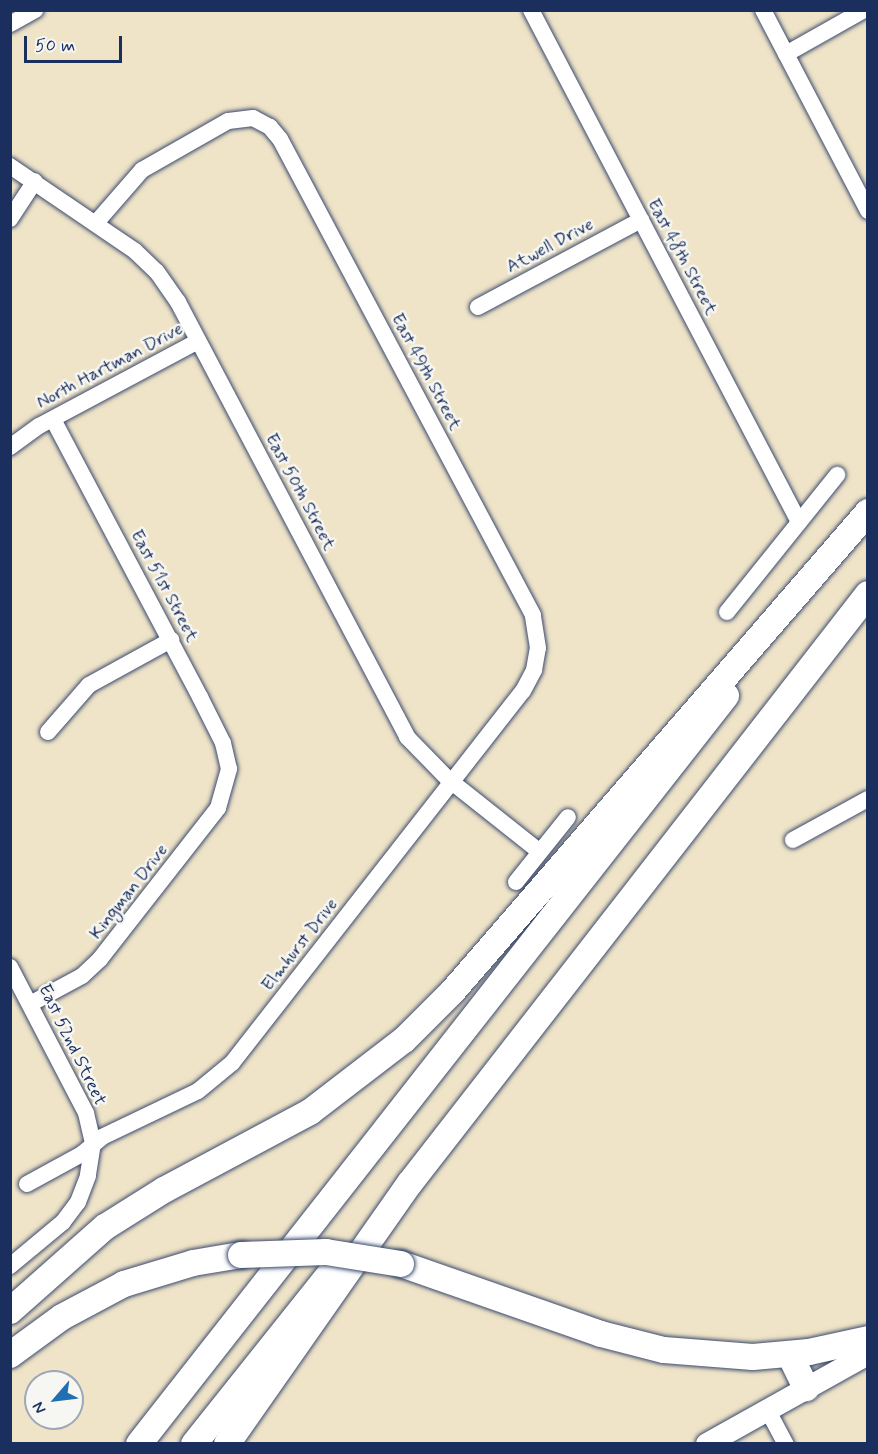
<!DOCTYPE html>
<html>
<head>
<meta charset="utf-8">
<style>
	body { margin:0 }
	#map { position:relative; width:878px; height:1454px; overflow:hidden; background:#efe4c8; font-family:Mynerve,sans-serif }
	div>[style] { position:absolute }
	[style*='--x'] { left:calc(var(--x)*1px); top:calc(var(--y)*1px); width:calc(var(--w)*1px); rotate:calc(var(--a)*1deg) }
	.roads { filter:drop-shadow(0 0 2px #3b4a6e) drop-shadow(0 0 2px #3b4a6e) }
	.minor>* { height:16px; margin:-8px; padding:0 8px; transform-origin:8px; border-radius:8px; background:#fff }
	.major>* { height:22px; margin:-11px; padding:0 11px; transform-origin:11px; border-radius:11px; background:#fff }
	.highway>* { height:26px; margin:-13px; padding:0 13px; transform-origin:13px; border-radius:13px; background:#fff }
	.bridges { filter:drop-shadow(0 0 2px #3b4a6e) drop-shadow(0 0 2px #3b4a6e) }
	.highway-bridge>* { height:26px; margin:-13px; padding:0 13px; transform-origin:13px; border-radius:13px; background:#fff }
	span { translate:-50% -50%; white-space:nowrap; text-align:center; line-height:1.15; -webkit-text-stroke:5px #f6f6f2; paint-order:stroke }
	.street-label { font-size:18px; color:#1b2f5e }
	.frame { position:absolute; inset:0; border:12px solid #1b2f5e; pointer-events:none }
	.north { position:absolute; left:24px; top:1370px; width:60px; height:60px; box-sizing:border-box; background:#f6f6f2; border:2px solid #9ea6b7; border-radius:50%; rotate:242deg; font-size:16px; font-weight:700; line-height:24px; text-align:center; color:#1b2f5e }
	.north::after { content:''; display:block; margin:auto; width:21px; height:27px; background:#1f6fb2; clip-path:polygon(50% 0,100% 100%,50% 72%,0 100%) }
	.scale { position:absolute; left:24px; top:36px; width:98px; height:27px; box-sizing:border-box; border:3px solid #1b2f5e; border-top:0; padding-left:8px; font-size:18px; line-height:21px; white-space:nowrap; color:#1b2f5e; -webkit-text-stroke:4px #f6f6f2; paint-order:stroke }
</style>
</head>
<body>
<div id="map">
	<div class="roads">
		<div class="minor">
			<i style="--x:531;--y:10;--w:578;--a:62.37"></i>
			<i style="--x:763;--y:10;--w:227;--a:62.4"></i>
			<i style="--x:10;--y:24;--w:29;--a:-29"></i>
			<i style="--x:786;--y:54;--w:90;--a:-29.4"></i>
			<i style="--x:10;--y:166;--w:151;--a:34.2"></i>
			<i style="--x:135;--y:251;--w:30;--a:44"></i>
			<i style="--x:157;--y:272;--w:37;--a:55"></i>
			<i style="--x:178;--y:302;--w:492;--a:62.2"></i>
			<i style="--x:407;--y:737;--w:59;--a:45.7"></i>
			<i style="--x:448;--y:779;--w:117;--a:38.4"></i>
			<i style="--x:10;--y:219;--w:45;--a:-56.7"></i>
			<i style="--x:478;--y:307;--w:185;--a:-28.1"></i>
			<i style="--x:10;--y:447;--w:36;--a:-36"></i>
			<i style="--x:39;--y:426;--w:180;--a:-28.1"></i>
			<i style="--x:727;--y:612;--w:176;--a:-51.2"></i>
			<i style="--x:48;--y:732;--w:62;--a:-48.9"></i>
			<i style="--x:89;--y:685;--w:94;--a:-28.8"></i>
			<i style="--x:793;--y:840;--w:85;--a:-28.7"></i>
			<i style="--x:516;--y:882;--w:83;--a:-51.3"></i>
			<i style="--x:10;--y:967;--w:165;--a:62.5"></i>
			<i style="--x:86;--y:1113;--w:31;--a:77"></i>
			<i style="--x:93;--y:1143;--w:33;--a:99"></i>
			<i style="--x:88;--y:1176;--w:28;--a:111"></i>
			<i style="--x:78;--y:1202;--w:25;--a:127"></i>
			<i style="--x:63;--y:1222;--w:69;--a:140.3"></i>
			<i style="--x:30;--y:1004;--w:59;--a:-28.3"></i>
			<i style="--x:82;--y:976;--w:25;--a:-43"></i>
			<i style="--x:100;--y:959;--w:192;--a:-52"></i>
			<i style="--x:218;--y:808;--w:41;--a:-74.2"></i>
			<i style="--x:229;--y:769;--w:27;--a:-103"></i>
			<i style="--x:223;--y:743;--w:51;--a:-116.6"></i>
			<i style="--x:200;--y:697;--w:314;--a:-117.9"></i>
			<i style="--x:27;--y:1184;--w:63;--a:-28.6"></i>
			<i style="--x:82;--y:1154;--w:26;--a:-40"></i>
			<i style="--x:102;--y:1137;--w:106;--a:-25.6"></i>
			<i style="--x:198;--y:1091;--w:44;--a:-39.5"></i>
			<i style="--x:232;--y:1063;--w:472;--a:-52"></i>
			<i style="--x:523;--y:691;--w:24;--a:-62"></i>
			<i style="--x:534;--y:670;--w:22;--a:-80"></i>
			<i style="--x:538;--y:648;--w:33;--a:-99"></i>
			<i style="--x:533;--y:615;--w:539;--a:-117.99"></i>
			<i style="--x:280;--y:139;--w:16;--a:-130"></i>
			<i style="--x:270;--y:127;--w:19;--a:-152"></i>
			<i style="--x:253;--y:118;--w:25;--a:173"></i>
			<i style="--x:228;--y:121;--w:99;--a:150.3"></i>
			<i style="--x:142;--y:170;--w:70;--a:131"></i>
			<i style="--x:767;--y:1409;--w:40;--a:62"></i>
		</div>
		<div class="major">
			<i style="--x:707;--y:1444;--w:184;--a:-29.2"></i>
		</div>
		<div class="highway">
			<i style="--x:401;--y:1264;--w:212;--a:19.3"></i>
			<i style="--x:601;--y:1334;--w:65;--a:14.3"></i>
			<i style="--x:664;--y:1350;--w:89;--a:4.5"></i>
			<i style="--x:753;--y:1357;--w:56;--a:-5.1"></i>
			<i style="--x:809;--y:1352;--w:60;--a:-12.4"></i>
			<i style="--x:10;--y:1311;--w:127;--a:-41.5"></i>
			<i style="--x:105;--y:1227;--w:70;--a:-32.1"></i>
			<i style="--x:164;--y:1190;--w:166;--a:-28.1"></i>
			<i style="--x:310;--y:1112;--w:118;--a:-37.5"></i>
			<i style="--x:404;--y:1040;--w:69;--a:-45"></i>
			<i style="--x:453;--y:991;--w:634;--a:-49.09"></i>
			<i style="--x:10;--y:1355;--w:64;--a:-36.2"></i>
			<i style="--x:62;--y:1317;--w:70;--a:-28"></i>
			<i style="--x:124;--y:1284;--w:72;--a:-16.9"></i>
			<i style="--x:193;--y:1263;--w:49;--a:-9.5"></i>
			<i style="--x:790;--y:1355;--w:37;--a:64"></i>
			<i style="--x:139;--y:1444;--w:951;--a:-51.88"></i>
			<i style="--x:194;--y:1444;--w:223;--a:-51.4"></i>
			<i style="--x:227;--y:1444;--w:319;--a:-55"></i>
			<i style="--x:410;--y:1183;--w:746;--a:-52.13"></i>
		</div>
	</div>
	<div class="bridges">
		<div class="highway-bridge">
			<i style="--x:241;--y:1255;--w:85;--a:-2"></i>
			<i style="--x:326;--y:1252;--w:76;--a:9.1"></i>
		</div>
	</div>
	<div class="street-label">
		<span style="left:550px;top:246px;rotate:-28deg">Atwell Drive</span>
		<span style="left:682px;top:257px;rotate:62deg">East 48th Street</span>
		<span style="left:110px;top:366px;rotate:-28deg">North Hartman Drive</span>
		<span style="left:426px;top:372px;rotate:62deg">East 49th Street</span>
		<span style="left:300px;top:492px;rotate:62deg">East 50th Street</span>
		<span style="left:164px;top:586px;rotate:62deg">East 51st Street</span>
		<span style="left:129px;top:892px;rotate:-52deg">Kingman Drive</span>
		<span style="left:300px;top:945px;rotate:-52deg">Elmhurst Drive</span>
		<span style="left:72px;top:1045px;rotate:64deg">East 52nd Street</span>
	</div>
	<div class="frame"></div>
	<div class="north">N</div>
	<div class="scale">50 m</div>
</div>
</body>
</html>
